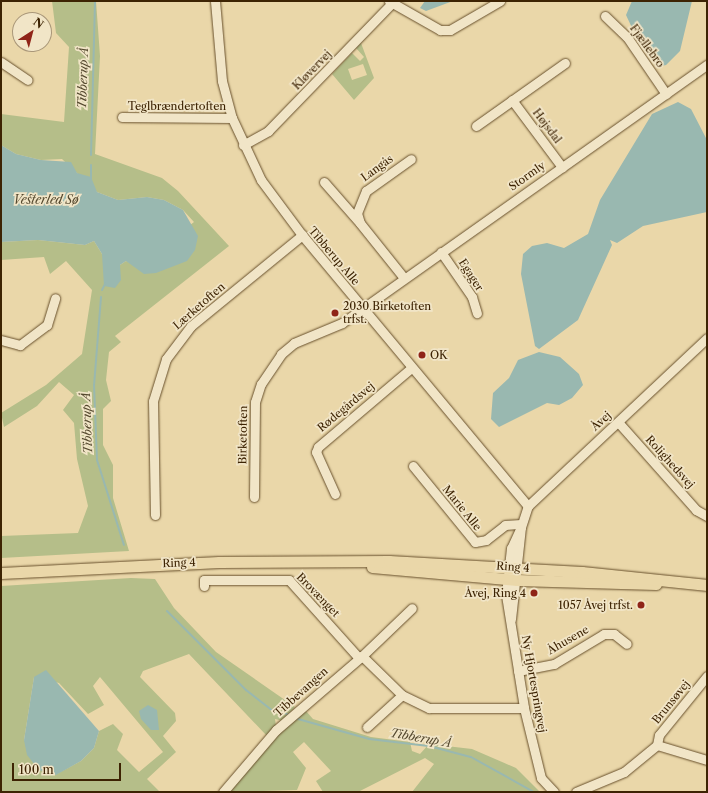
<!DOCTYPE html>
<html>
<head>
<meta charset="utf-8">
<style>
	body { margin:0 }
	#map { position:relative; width:708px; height:793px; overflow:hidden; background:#ead7a9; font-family:"Libre Caslon Text",serif }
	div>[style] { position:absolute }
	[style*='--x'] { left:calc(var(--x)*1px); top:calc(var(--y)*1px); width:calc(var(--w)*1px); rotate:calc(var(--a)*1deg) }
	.green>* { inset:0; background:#b5be89 }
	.water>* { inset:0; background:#99b8b0 }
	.stream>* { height:2px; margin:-1px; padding:0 1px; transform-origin:1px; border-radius:1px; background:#99b8b0 }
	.roads { filter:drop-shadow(0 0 1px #68502c) drop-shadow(0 0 1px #68502c) }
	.minor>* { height:9px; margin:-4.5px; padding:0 4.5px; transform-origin:4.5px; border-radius:4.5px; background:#f1e5c7 }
	.major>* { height:11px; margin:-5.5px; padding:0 5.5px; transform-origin:5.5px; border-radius:5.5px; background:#ead7a9 }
	.dots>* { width:11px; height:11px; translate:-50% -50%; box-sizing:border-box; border:2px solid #f1e5c7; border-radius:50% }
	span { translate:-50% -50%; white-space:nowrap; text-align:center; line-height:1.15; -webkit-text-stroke:3.5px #f1e5c7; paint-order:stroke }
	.street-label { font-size:11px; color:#3d2303 }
	.poi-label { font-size:11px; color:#3d2303 }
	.left { translate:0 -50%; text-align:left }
	.right { translate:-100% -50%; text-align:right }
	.water-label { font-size:12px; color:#54482e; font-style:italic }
	.frame { position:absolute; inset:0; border:2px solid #3d2303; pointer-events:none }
	.north { position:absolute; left:12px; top:12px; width:40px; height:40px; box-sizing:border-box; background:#f1e5c7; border:1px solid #a99779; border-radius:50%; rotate:36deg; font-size:11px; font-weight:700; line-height:16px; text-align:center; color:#3d2303 }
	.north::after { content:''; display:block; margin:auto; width:14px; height:18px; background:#8f2418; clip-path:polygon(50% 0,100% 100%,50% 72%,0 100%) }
	.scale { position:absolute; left:12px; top:763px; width:109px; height:18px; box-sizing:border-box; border:2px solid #3d2303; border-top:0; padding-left:5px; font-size:12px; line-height:14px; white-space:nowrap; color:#3d2303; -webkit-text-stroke:3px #f1e5c7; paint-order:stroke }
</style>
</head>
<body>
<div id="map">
	<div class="green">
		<i style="clip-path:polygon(52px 1px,96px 1px,100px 56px,95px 154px,162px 178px,178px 191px,229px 246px,115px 336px,121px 342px,109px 352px,106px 380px,111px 401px,103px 409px,103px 445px,113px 465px,113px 498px,129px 551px,1px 558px,1px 536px,78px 533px,88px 506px,77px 459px,74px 423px,63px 410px,74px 395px,59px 382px,37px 406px,4px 427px,1px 413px,46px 385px,82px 354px,92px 290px,66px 261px,50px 274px,44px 257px,1px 260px,1px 242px,38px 240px,85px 245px,94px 241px,102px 254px,120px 265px,126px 261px,137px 266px,194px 222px,183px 210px,164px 200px,147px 197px,118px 200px,97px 192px,62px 159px,41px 160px,16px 154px,1px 145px,1px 114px,64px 122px,69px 47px,56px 33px)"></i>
		<i style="clip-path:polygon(evenodd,361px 43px,374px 78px,354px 100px,332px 74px,352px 53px,360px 61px,364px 57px,356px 48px,361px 43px,363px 64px,367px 75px,352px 80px,348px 69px,363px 64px)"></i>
		<i style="clip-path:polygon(evenodd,131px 578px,155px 579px,174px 608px,216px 652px,295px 707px,283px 721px,275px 719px,276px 727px,267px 736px,189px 654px,143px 671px,140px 677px,175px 713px,176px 721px,163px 736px,176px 752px,147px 779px,160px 792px,1px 792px,1px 586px,131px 578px,34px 677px,59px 683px,88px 714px,104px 705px,93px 686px,100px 677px,163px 752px,139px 772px,117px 750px,123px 734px,113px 724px,99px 731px,94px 748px,81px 761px,55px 775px,24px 740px,34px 677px)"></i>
		<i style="clip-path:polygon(306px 711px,313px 719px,371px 737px,410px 742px,412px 751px,420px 754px,429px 744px,472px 749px,516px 768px,540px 792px,412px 792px,434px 764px,425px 758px,358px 792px,323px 792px,316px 781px,331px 771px,304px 742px,293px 752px,306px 768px,297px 790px,227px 792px,285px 726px)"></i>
	</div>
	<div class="water">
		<i style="clip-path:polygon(425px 1px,453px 1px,426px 11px,420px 8px)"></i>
		<i style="clip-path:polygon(632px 1px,692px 1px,680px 51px,666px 65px,662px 66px,651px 46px,633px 30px,626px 15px)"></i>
		<i style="clip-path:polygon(678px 102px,691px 109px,707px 140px,707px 212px,643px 226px,617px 243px,610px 240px,612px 245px,578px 320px,539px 349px,535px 346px,521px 274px,523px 254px,532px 246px,547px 243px,564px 248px,588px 234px,600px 200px,652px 114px)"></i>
		<i style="clip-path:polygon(1px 145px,16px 154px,41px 160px,71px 162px,77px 173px,91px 177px,97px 192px,118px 200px,147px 197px,164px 200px,183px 210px,198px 236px,195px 250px,187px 261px,156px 273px,144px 274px,126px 261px,120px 265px,121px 280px,115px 288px,104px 286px,102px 254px,94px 241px,85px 245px,38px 240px,1px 242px)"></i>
		<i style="clip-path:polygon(539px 352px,560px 357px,579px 374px,583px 385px,572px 398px,559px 405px,547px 403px,499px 427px,491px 419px,493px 393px,509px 378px,518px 360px)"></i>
		<i style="clip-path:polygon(46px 670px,99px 731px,94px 748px,81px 761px,56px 775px,39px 770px,27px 755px,24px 740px,34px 677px)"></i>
		<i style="clip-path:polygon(148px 705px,157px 710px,159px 730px,151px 730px,141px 719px,139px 711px)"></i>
	</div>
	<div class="stream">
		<i style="--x:91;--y:155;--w:154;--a:-88.5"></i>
		<i style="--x:91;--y:186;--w:21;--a:-90"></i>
		<i style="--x:102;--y:290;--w:7;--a:-63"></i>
		<i style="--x:101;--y:297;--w:88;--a:94.5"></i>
		<i style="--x:94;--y:385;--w:75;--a:87.7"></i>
		<i style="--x:97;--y:460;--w:89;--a:72.4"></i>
		<i style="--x:167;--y:611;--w:112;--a:45"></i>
		<i style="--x:246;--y:690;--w:33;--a:38"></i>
		<i style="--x:272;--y:710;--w:16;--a:15"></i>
		<i style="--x:298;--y:719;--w:74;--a:15.7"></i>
		<i style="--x:369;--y:739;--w:60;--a:6.7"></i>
		<i style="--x:429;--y:746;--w:43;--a:14.7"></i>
		<i style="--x:471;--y:757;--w:72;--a:29.1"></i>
	</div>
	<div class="roads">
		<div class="minor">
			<i style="--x:215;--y:1;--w:80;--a:85"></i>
			<i style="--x:222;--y:81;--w:38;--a:75"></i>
			<i style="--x:232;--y:118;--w:68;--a:64.9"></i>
			<i style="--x:261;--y:180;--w:69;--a:53.3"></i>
			<i style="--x:302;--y:235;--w:353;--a:50.2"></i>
			<i style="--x:389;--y:1;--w:59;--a:29.6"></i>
			<i style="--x:440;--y:30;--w:10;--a:0"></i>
			<i style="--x:450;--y:30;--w:58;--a:-30.1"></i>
			<i style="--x:605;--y:16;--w:30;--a:44"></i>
			<i style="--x:627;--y:37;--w:69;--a:55.6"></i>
			<i style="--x:1;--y:62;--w:32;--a:34"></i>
			<i style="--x:512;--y:100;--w:84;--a:53.3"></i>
			<i style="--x:122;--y:117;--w:110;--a:0.5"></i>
			<i style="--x:476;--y:126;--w:109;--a:-35.3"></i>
			<i style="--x:243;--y:145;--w:29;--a:-29"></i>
			<i style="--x:268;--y:131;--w:178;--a:-45.9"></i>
			<i style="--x:324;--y:182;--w:53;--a:48.8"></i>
			<i style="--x:441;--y:252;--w:55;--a:55.4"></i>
			<i style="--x:472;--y:297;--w:17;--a:73"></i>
			<i style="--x:404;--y:278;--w:70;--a:-128.7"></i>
			<i style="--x:360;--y:223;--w:10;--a:-107"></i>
			<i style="--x:357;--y:213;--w:24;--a:-68"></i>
			<i style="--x:366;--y:191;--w:55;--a:-35.4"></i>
			<i style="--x:1;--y:340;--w:20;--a:15"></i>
			<i style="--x:20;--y:345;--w:34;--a:-37"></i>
			<i style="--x:47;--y:325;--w:28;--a:-73"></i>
			<i style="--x:618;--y:422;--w:118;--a:48.4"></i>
			<i style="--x:696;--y:510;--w:13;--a:29"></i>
			<i style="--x:413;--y:466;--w:98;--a:50.8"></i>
			<i style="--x:475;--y:542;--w:11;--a:-10"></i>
			<i style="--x:486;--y:540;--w:24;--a:-38"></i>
			<i style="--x:505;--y:525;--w:16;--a:-4"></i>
			<i style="--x:335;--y:494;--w:46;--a:-114.3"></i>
			<i style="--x:316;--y:452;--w:5;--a:-68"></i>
			<i style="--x:318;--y:447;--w:122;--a:-40.3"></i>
			<i style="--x:254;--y:497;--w:95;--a:-89.4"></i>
			<i style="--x:255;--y:402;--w:19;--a:-72"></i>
			<i style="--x:261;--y:384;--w:36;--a:-56"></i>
			<i style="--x:281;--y:354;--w:17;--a:-40"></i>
			<i style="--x:294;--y:343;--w:52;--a:-22.6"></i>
			<i style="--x:342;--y:323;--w:447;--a:-35.3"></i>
			<i style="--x:155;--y:515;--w:114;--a:-91"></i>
			<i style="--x:153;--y:401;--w:44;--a:-72.8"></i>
			<i style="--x:166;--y:359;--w:41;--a:-52.9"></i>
			<i style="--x:191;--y:326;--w:144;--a:-39.3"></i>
			<i style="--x:521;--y:527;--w:23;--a:115"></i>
			<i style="--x:511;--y:548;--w:47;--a:96.1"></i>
			<i style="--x:506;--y:595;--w:114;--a:80.9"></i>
			<i style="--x:524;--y:708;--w:72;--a:76.3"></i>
			<i style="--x:541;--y:778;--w:19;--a:47"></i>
			<i style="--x:204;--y:586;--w:6;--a:-90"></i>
			<i style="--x:204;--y:580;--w:85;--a:0"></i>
			<i style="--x:289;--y:580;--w:105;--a:48.1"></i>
			<i style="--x:511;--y:619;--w:93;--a:-83.8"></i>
			<i style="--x:521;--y:527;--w:22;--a:-72"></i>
			<i style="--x:528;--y:506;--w:245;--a:-43.2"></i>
			<i style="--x:362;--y:656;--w:69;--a:-43.8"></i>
			<i style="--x:518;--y:671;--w:37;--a:-11"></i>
			<i style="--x:554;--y:664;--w:58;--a:-31"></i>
			<i style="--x:604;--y:634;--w:10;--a:0"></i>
			<i style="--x:614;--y:634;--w:16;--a:38"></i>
			<i style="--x:367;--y:727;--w:47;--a:-42.4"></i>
			<i style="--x:657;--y:745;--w:52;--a:16.7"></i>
			<i style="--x:223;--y:792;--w:82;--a:-49.5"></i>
			<i style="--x:276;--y:730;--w:113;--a:-40.7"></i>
			<i style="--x:362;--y:656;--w:56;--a:44.3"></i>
			<i style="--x:402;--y:695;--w:30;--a:26"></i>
			<i style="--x:429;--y:708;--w:95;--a:0"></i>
			<i style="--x:576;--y:792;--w:52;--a:-22.6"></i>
			<i style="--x:624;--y:772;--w:43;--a:-39.3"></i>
			<i style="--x:657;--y:745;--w:10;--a:-79"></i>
			<i style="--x:659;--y:735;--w:76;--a:-50.9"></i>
		</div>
		<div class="major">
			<i style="--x:372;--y:567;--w:146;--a:5.1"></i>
			<i style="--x:517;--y:580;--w:139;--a:1.6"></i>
			<i style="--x:1;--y:573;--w:218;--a:-2.9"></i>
			<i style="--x:219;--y:562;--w:170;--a:-0.3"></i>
			<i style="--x:389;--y:561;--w:193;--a:3.3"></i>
			<i style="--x:582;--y:572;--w:126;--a:5.9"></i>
		</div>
	</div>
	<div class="dots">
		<i style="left:335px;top:313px;background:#8f2418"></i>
		<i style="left:422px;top:355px;background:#8f2418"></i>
		<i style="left:534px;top:593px;background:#8f2418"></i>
		<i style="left:641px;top:605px;background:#8f2418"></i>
	</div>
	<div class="street-label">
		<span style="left:647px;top:46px;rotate:54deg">Fjællebro</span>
		<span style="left:312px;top:70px;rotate:-46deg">Kløvervej</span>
		<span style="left:177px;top:106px">Teglbrændertoften</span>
		<span style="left:547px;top:126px;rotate:53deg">Højsdal</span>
		<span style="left:377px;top:168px;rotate:-36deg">Langås</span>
		<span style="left:527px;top:176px;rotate:-35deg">Stormly</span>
		<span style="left:334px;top:256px;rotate:50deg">Tibberup Alle</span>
		<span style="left:471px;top:275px;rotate:57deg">Egager</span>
		<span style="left:199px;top:306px;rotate:-41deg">Lærketoften</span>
		<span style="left:346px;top:407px;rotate:-40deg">Rødegårdsvej</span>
		<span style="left:601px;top:421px;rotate:-42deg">Åvej</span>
		<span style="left:243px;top:435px;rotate:-89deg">Birketoften</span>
		<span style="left:670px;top:462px;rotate:48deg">Rolighedsvej</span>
		<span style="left:462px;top:508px;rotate:51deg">Marie Alle</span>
		<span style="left:179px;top:563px;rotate:-2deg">Ring 4</span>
		<span style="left:513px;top:567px;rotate:4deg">Ring 4</span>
		<span style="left:318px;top:595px;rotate:46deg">Brovænget</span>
		<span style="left:568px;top:640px;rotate:-30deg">Åhusene</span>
		<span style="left:534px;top:684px;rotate:80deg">Ny Hjortespringvej</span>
		<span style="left:301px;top:692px;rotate:-42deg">Tibbevangen</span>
		<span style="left:671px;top:702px;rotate:-51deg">Brunsøvej</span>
	</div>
	<div class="poi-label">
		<span class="left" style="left:343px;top:313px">2030 Birketoften<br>trfst.</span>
		<span class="left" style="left:430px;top:355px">OK</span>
		<span class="right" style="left:526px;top:593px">Åvej, Ring 4</span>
		<span class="right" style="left:633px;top:605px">1057 Åvej trfst.</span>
	</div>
	<div class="water-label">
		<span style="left:83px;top:78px;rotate:-88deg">Tibberup Å</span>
		<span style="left:46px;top:200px">Vesterled Sø</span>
		<span style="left:87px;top:423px;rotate:-92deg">Tibberup Å</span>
		<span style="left:421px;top:738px;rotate:10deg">Tibberup Å</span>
	</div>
	<div class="frame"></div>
	<div class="north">N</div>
	<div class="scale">100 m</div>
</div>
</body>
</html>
